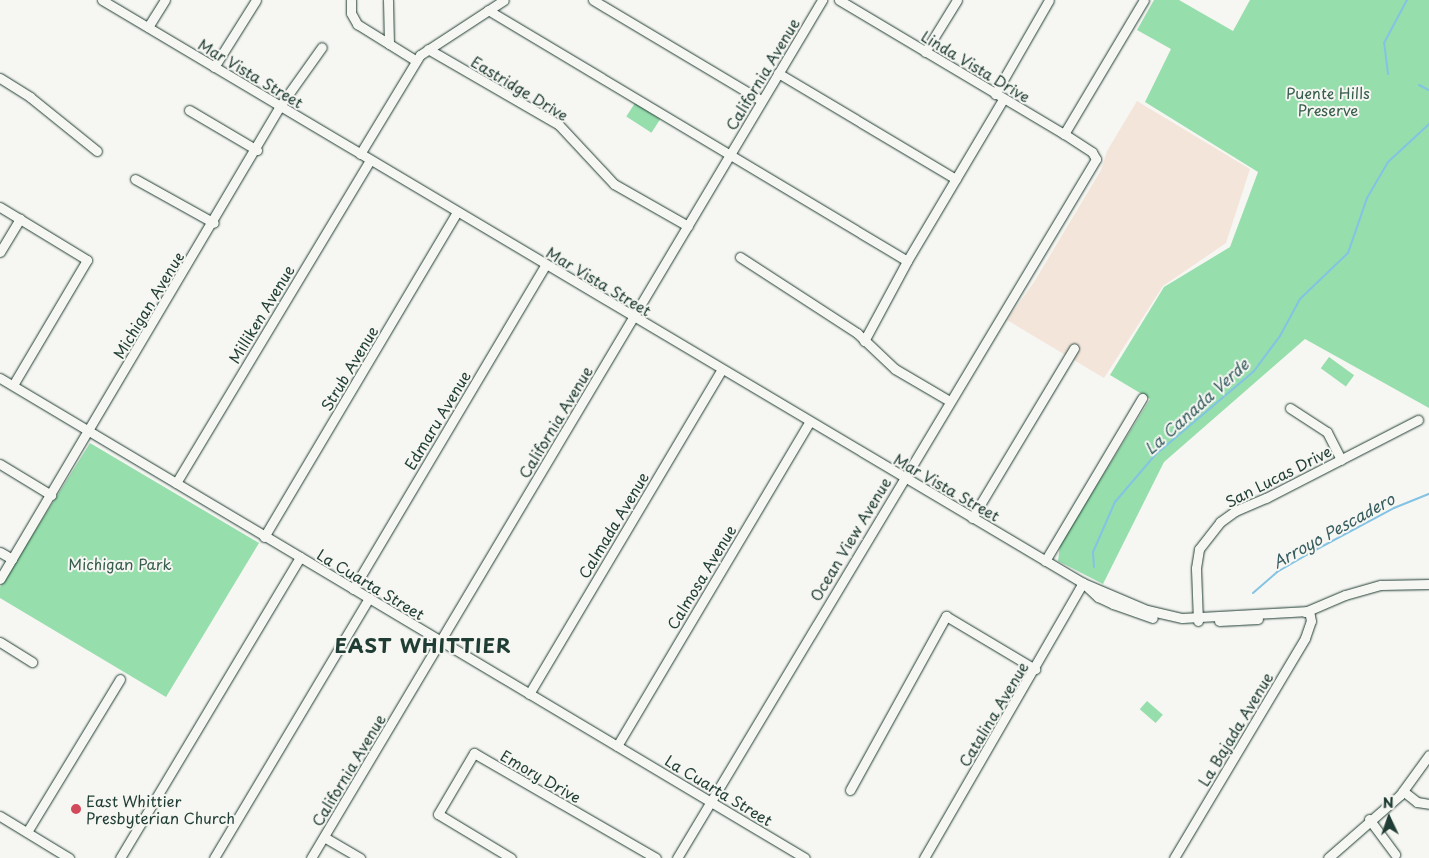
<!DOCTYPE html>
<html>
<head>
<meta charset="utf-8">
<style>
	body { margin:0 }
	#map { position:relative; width:1429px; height:858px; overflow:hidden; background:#f6f6f2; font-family:"Playpen Sans",sans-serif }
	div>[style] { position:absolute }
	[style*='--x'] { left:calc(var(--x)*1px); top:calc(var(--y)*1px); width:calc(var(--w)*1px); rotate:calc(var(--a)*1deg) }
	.built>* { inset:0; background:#f4e5da }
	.green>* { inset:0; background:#96deac; transform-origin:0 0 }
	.stream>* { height:2px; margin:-1px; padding:0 1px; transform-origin:1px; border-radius:1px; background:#83c3e4 }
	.roads { filter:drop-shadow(0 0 1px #1f3d34) drop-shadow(0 0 1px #1f3d34) }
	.minor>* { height:9px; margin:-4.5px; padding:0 4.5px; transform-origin:4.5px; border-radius:4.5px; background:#f6f6f2 }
	.dots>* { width:14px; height:14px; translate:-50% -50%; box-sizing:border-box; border:2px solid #f6f6f2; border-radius:50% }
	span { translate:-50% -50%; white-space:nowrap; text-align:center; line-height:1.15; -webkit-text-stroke:4px #f6f6f2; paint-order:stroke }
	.street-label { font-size:15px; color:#1f3d34 }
	.park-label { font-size:15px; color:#375d4c }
	.poi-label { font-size:15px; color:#1f3d34 }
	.left { translate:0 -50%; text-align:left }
	.water-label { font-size:16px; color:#385e60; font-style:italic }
	.district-label { font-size:20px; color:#1f3d34; font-weight:700; letter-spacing:1px }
	.north { position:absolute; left:1364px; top:793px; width:50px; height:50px; -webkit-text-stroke:4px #f6f6f2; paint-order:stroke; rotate:357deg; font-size:14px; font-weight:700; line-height:20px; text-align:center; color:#1f3d34 }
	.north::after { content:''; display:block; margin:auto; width:18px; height:22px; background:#1f3d34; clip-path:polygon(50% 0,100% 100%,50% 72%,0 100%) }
</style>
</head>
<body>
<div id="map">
	<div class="built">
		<i style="clip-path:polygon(1137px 101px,1250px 169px,1226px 243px,1163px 286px,1104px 378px,1007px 320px,1034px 282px,1101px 170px,1107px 151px)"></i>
	</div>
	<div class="green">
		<i style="clip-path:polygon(1154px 0,1179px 0,1233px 31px,1250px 0,1429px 0,1429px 408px,1305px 339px,1164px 462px,1103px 584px,1058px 561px,1060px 545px,1150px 399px,1110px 375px,1164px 287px,1230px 247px,1258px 172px,1145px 102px,1171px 49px,1137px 30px)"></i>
		<i style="left:635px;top:103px;width:30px;height:16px;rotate:33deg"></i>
		<i style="left:1329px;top:357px;width:31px;height:14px;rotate:36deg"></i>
		<i style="clip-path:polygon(90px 443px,259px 543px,166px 697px,0 598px,0 587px)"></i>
		<i style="left:1147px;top:701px;width:21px;height:11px;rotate:41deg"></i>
	</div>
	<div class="stream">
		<i style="--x:1388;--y:74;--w:31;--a:-97"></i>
		<i style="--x:1384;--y:43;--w:49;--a:-61.9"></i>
		<i style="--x:1419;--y:85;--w:11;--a:27"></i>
		<i style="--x:1094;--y:567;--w:15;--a:-94"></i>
		<i style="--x:1093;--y:552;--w:55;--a:-66.3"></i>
		<i style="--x:1115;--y:502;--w:62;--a:-49.6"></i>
		<i style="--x:1155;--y:455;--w:130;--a:-40.3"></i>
		<i style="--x:1254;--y:371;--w:44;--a:-53.4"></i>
		<i style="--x:1280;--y:336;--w:42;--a:-61.6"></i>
		<i style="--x:1300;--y:299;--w:66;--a:-43.8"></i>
		<i style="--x:1348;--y:253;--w:58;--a:-70.9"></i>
		<i style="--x:1367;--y:198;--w:42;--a:-59.7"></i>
		<i style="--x:1388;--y:162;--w:56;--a:-42.8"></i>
		<i style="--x:1253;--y:593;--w:32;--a:-41"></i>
		<i style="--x:1277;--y:572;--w:34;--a:-30"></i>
		<i style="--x:1306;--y:555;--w:100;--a:-28.1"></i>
		<i style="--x:1394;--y:508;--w:38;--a:-22"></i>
	</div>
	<div class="roads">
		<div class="minor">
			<i style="--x:102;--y:0;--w:1141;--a:30.72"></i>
			<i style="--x:1083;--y:583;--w:69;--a:22.9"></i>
			<i style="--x:1147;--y:610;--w:36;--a:13"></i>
			<i style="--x:1182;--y:618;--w:127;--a:-3.2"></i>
			<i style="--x:351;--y:0;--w:13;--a:90"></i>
			<i style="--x:351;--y:13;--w:13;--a:61"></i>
			<i style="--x:357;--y:24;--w:68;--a:31.8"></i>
			<i style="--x:388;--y:0;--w:44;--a:88.7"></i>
			<i style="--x:593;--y:0;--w:196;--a:30.8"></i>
			<i style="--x:488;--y:10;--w:488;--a:30.9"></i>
			<i style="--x:148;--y:27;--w:32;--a:-58"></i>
			<i style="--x:428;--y:49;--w:151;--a:30.1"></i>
			<i style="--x:559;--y:125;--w:81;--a:47"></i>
			<i style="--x:614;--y:184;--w:85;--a:29.6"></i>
			<i style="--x:925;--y:52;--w:61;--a:-58.4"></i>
			<i style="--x:214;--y:67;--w:79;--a:-57.9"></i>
			<i style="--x:778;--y:73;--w:207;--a:30.8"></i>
			<i style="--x:0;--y:78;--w:36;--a:32"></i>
			<i style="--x:30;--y:97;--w:86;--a:38.9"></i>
			<i style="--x:995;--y:94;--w:108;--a:-60.1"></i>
			<i style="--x:189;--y:110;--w:79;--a:30.5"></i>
			<i style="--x:1064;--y:134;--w:156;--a:-59.2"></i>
			<i style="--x:360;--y:154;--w:116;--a:-58.8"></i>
			<i style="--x:420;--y:55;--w:100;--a:-33.2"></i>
			<i style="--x:135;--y:179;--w:90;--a:29.1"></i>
			<i style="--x:0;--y:207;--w:102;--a:31.3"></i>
			<i style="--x:87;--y:260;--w:145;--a:120.6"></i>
			<i style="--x:0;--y:252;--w:39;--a:-59"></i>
			<i style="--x:740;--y:257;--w:140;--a:33"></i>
			<i style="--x:857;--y:333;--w:52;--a:43.5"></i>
			<i style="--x:895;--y:369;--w:61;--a:30.3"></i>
			<i style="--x:864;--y:341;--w:91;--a:-61.7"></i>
			<i style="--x:907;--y:261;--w:188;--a:-59.3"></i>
			<i style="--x:0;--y:378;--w:937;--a:30.81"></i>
			<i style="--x:1290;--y:408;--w:44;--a:33"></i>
			<i style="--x:1327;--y:432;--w:31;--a:63"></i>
			<i style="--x:0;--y:464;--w:60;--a:31.3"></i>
			<i style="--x:176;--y:483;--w:377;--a:-59"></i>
			<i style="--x:972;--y:518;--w:198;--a:-59"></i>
			<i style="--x:264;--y:537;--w:378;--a:-59.3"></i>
			<i style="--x:0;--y:552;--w:14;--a:30"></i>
			<i style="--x:1045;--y:561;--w:190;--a:-59.2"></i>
			<i style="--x:0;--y:579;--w:550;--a:-59.38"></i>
			<i style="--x:280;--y:106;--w:72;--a:-54.6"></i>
			<i style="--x:1085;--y:585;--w:18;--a:43"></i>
			<i style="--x:1098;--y:597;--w:17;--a:25"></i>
			<i style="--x:1113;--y:604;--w:42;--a:19.3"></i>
			<i style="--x:353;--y:589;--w:377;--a:-59.3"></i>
			<i style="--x:1305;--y:612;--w:43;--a:-23"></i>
			<i style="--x:1345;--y:595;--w:37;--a:-16"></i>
			<i style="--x:1381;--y:585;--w:48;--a:-1.2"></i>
			<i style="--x:1198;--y:621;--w:53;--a:-92.2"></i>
			<i style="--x:1196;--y:568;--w:19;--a:-81"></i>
			<i style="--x:1199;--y:549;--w:34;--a:-52"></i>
			<i style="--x:1220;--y:522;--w:19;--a:-36"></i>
			<i style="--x:1235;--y:511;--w:34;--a:-23"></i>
			<i style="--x:1266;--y:498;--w:171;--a:-27.2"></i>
			<i style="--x:1219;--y:621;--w:39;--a:-3"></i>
			<i style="--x:0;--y:642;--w:38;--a:32"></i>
			<i style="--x:529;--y:694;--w:377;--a:-59.3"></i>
			<i style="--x:617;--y:746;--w:377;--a:-59.3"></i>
			<i style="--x:850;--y:790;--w:199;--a:-61.1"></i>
			<i style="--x:946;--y:616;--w:104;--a:30.8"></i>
			<i style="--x:1403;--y:791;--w:18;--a:38"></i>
			<i style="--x:1417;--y:802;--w:12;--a:9"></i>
			<i style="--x:0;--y:816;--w:81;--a:31.3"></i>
			<i style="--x:1369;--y:819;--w:44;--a:53.4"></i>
			<i style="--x:27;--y:832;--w:179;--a:-58.7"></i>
			<i style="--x:324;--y:837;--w:42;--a:30.3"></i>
			<i style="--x:120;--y:858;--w:351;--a:-59.1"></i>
			<i style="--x:214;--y:858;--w:303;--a:-59.2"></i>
			<i style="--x:311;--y:858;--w:999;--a:-59.22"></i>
			<i style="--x:511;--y:858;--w:85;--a:-148.9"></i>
			<i style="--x:438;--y:814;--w:71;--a:-59.5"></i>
			<i style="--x:474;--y:753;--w:210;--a:30"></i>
			<i style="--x:677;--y:858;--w:815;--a:-59.06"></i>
			<i style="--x:1096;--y:159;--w:8;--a:-120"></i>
			<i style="--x:1092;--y:152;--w:33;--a:-147"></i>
			<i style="--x:1064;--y:134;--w:262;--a:-149.2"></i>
			<i style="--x:924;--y:858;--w:318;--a:-60"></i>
			<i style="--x:1174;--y:858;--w:256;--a:-59.2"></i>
			<i style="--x:1305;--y:638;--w:18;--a:-71"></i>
			<i style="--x:1311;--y:621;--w:10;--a:-101"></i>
			<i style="--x:1328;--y:858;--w:96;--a:-41.2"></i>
			<i style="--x:1400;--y:795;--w:49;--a:-54.1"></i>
		</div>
	</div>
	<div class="dots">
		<i style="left:76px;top:809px;background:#d1495b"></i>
	</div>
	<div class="street-label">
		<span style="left:976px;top:66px;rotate:31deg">Linda Vista Drive</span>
		<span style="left:251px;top:73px;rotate:31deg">Mar Vista Street</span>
		<span style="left:762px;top:74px;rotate:-59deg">California Avenue</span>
		<span style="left:520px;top:88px;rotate:31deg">Eastridge Drive</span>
		<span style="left:599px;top:281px;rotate:31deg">Mar Vista Street</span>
		<span style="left:148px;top:305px;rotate:-59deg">Michigan Avenue</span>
		<span style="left:261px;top:314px;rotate:-59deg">Milliken Avenue</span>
		<span style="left:349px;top:368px;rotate:-59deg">Strub Avenue</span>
		<span style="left:437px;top:420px;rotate:-59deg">Edmaru Avenue</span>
		<span style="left:555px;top:422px;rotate:-59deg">California Avenue</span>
		<span style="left:1278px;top:476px;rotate:-27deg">San Lucas Drive</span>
		<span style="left:947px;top:487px;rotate:30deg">Mar Vista Street</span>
		<span style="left:613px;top:525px;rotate:-59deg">Calmada Avenue</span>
		<span style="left:850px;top:539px;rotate:-59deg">Ocean View Avenue</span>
		<span style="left:701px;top:577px;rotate:-59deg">Calmosa Avenue</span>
		<span style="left:371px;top:584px;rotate:31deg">La Cuarta Street</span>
		<span style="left:993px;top:714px;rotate:-59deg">Catalina Avenue</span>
		<span style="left:1235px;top:729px;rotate:-59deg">La Bajada Avenue</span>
		<span style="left:348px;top:770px;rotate:-59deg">California Avenue</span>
		<span style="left:541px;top:776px;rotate:30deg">Emory Drive</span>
		<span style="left:719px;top:790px;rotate:31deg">La Cuarta Street</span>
	</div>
	<div class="park-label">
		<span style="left:1328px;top:101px">Puente Hills<br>Preserve</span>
		<span style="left:120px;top:564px">Michigan Park</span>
	</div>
	<div class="poi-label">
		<span class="left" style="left:86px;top:809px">East Whittier<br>Presbyterian Church</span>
	</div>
	<div class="water-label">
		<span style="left:1196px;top:406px;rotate:-42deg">La Canada Verde</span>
		<span style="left:1333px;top:530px;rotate:-29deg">Arroyo Pescadero</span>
	</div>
	<div class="district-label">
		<span style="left:423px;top:645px">EAST WHITTIER</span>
	</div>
	<div class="north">N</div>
</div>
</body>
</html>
